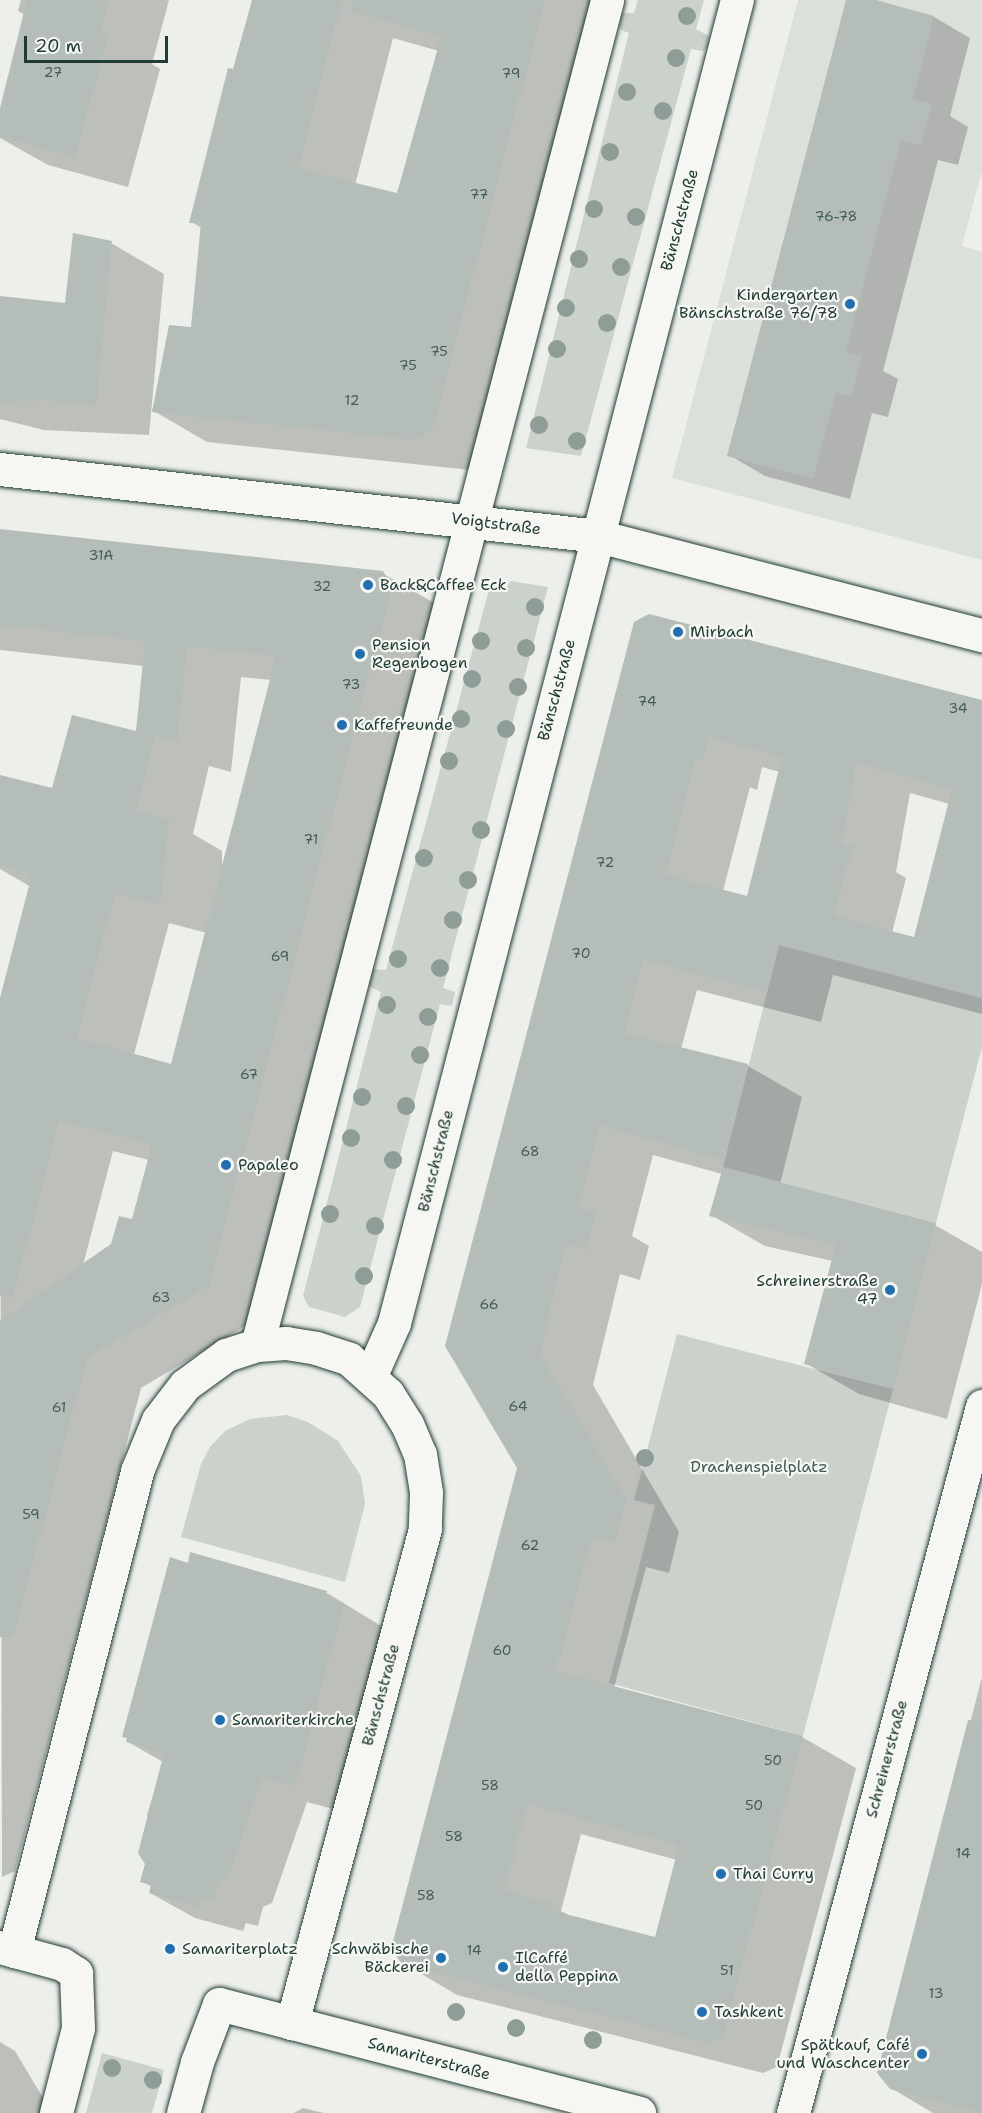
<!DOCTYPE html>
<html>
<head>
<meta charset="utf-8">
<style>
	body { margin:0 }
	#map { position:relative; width:982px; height:2113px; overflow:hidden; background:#edefea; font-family:"Shantell Sans",sans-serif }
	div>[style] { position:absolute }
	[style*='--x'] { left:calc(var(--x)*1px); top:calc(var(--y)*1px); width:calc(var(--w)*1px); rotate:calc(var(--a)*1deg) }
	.built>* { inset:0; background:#dce0db }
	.green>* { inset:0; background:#cbd2cc }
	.shadow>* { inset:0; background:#0003 }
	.building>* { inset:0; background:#b4bdb8 }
	.roads { filter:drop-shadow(0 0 2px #1f3d34) drop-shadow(0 0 2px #1f3d34) }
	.minor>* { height:33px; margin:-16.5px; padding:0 16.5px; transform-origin:16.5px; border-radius:16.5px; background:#f6f6f2 }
	.trees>* { width:18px; height:18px; margin:-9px; border-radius:50%; background:#8e9e96 }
	.dots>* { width:16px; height:16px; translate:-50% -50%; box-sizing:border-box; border:3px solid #f6f6f2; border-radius:50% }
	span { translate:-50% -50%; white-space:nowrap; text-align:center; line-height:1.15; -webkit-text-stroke:4.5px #f6f6f2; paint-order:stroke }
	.number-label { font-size:14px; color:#445d55 }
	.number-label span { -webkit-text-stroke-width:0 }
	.street-label { font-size:16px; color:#1f3d34 }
	.poi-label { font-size:16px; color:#1f3d34 }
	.right { translate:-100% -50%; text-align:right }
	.left { translate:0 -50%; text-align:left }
	.park-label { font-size:16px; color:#415b52 }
	.scale { position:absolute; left:24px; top:36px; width:144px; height:27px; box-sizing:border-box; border:3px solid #1f3d34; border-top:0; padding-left:8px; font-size:18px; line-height:21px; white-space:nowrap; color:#1f3d34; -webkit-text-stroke:4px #f6f6f2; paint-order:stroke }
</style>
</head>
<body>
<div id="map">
	<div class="built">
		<i style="clip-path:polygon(798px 0,982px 0,982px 170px,962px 246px,982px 252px,982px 560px,672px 478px)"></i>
	</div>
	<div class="green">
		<i style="clip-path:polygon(638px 0,704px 0,696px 29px,709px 36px,708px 46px,703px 51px,691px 49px,581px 456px,526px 448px,629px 33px,621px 30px,619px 24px,622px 13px,634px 13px)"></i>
		<i style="clip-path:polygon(510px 581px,548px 587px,443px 988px,455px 992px,452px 1006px,440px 1004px,360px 1307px,345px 1317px,309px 1307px,303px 1296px,381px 992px,370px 987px,368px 982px,372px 969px,386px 970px,490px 586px,507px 587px)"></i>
		<i style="clip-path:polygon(779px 945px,982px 998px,982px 1047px,936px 1223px,723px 1167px)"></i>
		<i style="clip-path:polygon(677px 1334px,893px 1389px,803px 1736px,609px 1683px,655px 1505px,634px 1500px)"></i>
		<i style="clip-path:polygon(287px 1415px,308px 1422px,338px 1441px,361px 1476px,365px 1504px,345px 1582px,181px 1537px,201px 1464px,210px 1447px,225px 1431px,250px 1419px)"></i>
		<i style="clip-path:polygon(102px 2053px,164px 2070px,152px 2113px,86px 2113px)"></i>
	</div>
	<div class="shadow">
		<i style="clip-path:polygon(21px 0,169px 0,152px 64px,160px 69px,128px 187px,48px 165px,0 138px,0 114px,25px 15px,18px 11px)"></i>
		<i style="clip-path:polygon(evenodd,254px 0,607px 0,470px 470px,207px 442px,152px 410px,193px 328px,202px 228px,191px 222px,254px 0,393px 38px,439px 51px,398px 195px,355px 185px,393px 38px)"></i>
		<i style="clip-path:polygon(848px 0,870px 0,934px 17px,970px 38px,950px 116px,968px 127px,958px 165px,938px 160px,883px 371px,898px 379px,888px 417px,872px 413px,850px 499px,765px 476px,729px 455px)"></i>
		<i style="clip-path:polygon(111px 243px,164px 274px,149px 435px,44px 430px,0 419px,0 297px,66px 305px)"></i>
		<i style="clip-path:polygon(evenodd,0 531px,382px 573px,436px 604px,262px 1316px,141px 1388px,15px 1871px,2px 1877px,0 1004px,31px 887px,0 869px,0 792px,53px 790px,137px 733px,144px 666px,0 650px,0 531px,241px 677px,272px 680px,222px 873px,222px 851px,193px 834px,209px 766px,231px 772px,241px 677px,0 531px,169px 923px,207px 933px,172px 1066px,134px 1054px,169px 923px,0 531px,113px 1151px,149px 1160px,133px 1221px,112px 1245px,83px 1265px,113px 1151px)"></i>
		<i style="clip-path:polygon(evenodd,635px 623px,982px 702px,982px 1014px,833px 975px,821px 1022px,697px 990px,681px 1049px,748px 1066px,802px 1097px,780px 1184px,935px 1225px,982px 1252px,982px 1284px,947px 1419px,859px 1394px,805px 1363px,833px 1261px,765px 1246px,711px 1215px,722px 1174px,653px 1155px,632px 1236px,649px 1246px,640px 1280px,620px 1274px,593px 1385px,679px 1532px,669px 1573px,646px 1567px,614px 1688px,802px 1737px,856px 1768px,777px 2067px,763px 2073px,457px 1995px,403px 1963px,518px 1468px,635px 623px,762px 767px,780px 772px,748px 898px,723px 891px,750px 787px,757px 790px,762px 767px,635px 623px,910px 793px,950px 804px,915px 939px,892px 933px,906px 878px,896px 872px,910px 793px,635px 623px,581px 1834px,677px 1860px,656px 1939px,574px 1918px,561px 1911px,581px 1834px)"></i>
		<i style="clip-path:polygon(192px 1554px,327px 1593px,388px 1630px,337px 1810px,307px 1802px,272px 1903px,263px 1907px,258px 1926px,246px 1923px,243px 1931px,195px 1918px,150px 1893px,152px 1887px,142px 1881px,147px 1864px,147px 1815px,163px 1762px,128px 1742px)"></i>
		<i style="clip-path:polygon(982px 1677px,982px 2113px,933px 2113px,891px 2088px,879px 2073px)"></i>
		<i style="clip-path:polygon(0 2042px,15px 2051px,52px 2113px,0 2113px)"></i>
		<i style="clip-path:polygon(303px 2108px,324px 2113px,294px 2113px)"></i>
	</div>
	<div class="building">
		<i style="clip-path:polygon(27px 0,109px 0,100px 33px,108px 37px,75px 157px,0 137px,0 108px)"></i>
		<i style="clip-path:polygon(252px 0,342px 0,298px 169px,397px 193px,441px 37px,351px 11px,353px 0,545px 0,433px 428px,415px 440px,152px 412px,169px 325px,191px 327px,201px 223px,189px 223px,228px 68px,233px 69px)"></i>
		<i style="clip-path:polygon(846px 0,876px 0,934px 16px,913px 99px,932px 104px,921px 145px,901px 140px,846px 352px,862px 356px,851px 397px,836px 393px,813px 479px,727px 456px)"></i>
		<i style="clip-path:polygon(73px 233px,112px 241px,96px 406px,47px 400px,0 402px,0 296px,65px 303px)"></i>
		<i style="clip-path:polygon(evenodd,0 529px,383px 571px,392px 587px,209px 1286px,87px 1358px,13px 1638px,0 1637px,0 1321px,111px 1244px,119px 1216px,132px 1219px,152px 1144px,59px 1121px,13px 1297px,0 1296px,0 998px,32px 874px,0 865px,0 775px,52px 788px,72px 715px,136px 731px,145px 641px,0 625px,0 529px,187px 646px,276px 656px,171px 1064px,77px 1038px,115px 893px,160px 905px,169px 819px,137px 811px,155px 736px,177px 742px,187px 646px)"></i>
		<i style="clip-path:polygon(evenodd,649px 614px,982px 700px,982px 998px,779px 945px,767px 992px,643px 960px,624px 1033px,748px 1064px,724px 1160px,599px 1125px,578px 1208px,596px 1213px,587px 1250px,566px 1244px,540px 1353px,626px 1500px,615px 1543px,592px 1537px,556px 1671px,803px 1736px,723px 2037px,708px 2043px,402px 1964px,391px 1949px,517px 1468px,445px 1346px,634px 622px,649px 614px,708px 737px,782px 757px,747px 896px,666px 875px,696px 758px,703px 760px,708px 737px,649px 614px,856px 763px,952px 789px,914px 937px,834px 916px,853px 845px,842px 843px,856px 763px,649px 614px,527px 1804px,679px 1845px,655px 1937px,550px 1910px,551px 1903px,505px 1891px,527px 1804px)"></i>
		<i style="clip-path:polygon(723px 1167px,936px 1223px,893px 1389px,804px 1364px,836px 1244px,709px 1216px)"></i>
		<i style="clip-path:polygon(190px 1552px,327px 1591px,325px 1598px,344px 1603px,296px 1783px,292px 1786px,262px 1778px,228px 1878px,218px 1882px,214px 1901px,201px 1898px,199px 1907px,149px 1893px,151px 1885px,140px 1882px,145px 1864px,138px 1853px,164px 1753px,126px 1742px,127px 1738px,122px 1737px,170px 1557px,188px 1563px)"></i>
		<i style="clip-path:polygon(968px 1720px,982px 1721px,982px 2113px,890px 2089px,877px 2073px)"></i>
	</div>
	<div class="roads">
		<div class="minor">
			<i style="--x:0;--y:469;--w:602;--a:6.39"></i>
			<i style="--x:598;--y:536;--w:397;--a:14.5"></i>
			<i style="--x:257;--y:1345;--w:1390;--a:-75.41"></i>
			<i style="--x:370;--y:1377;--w:59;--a:-66"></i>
			<i style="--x:394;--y:1323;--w:1367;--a:-75.47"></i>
			<i style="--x:0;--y:1947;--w:64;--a:15.3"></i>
			<i style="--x:62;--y:1964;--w:17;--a:33"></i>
			<i style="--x:76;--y:1973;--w:55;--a:87.9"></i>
			<i style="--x:78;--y:2028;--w:88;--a:104.5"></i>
			<i style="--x:14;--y:1951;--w:496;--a:-75.6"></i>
			<i style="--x:137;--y:1471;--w:55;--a:-67.6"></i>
			<i style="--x:158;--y:1420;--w:44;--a:-52.4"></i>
			<i style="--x:185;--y:1385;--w:51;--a:-36.2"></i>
			<i style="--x:226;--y:1355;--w:33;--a:-18"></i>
			<i style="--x:257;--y:1345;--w:29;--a:-4"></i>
			<i style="--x:286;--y:1343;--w:30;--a:9"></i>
			<i style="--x:316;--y:1348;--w:35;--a:18"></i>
			<i style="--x:349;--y:1359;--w:52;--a:41.9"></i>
			<i style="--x:388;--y:1394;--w:36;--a:58"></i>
			<i style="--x:407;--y:1424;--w:33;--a:67"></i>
			<i style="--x:420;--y:1454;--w:39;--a:81"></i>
			<i style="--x:426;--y:1493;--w:36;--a:92"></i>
			<i style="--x:425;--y:1529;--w:512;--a:105.07"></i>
			<i style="--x:183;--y:2113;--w:53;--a:-74.6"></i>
			<i style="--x:197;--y:2062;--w:62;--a:-69.2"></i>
			<i style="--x:219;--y:2004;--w:434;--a:14.5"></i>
			<i style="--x:793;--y:2113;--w:732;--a:-75.03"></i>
		</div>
	</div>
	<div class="trees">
		<i style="left:687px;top:16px"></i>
		<i style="left:676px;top:58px"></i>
		<i style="left:627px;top:92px"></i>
		<i style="left:663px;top:111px"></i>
		<i style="left:610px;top:152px"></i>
		<i style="left:594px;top:209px"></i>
		<i style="left:636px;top:217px"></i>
		<i style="left:579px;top:259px"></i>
		<i style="left:621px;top:267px"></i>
		<i style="left:566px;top:308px"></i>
		<i style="left:607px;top:323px"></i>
		<i style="left:557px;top:349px"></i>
		<i style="left:539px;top:425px"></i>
		<i style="left:577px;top:441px"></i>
		<i style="left:535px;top:607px"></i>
		<i style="left:481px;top:641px"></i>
		<i style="left:526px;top:648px"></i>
		<i style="left:472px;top:679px"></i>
		<i style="left:518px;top:687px"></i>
		<i style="left:461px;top:719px"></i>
		<i style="left:506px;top:729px"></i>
		<i style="left:449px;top:761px"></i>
		<i style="left:481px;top:830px"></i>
		<i style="left:424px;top:858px"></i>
		<i style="left:468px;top:880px"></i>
		<i style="left:453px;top:920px"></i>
		<i style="left:398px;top:959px"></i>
		<i style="left:440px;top:968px"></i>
		<i style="left:387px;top:1005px"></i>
		<i style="left:428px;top:1017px"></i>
		<i style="left:420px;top:1055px"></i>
		<i style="left:362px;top:1097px"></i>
		<i style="left:406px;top:1106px"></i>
		<i style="left:351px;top:1138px"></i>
		<i style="left:393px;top:1160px"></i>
		<i style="left:330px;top:1214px"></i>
		<i style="left:375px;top:1226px"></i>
		<i style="left:364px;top:1276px"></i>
		<i style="left:645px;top:1458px"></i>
		<i style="left:456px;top:2012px"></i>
		<i style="left:516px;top:2028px"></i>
		<i style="left:593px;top:2040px"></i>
		<i style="left:112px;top:2068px"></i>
		<i style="left:153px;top:2080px"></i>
	</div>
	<div class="dots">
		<i style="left:850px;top:304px;background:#1f6fb2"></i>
		<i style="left:368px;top:585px;background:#1f6fb2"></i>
		<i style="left:678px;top:632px;background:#1f6fb2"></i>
		<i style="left:360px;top:654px;background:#1f6fb2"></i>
		<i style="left:342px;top:725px;background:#1f6fb2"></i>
		<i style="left:226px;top:1165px;background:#1f6fb2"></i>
		<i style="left:890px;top:1290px;background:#1f6fb2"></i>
		<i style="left:220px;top:1720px;background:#1f6fb2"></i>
		<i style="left:721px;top:1874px;background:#1f6fb2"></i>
		<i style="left:170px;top:1949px;background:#1f6fb2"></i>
		<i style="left:441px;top:1958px;background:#1f6fb2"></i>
		<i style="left:503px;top:1967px;background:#1f6fb2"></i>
		<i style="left:702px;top:2012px;background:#1f6fb2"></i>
		<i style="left:922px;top:2054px;background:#1f6fb2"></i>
	</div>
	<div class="number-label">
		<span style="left:53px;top:72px">27</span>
		<span style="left:511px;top:73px">79</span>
		<span style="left:479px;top:194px">77</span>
		<span style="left:836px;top:216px">76-78</span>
		<span style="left:439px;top:351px">75</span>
		<span style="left:408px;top:365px">75</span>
		<span style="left:352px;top:400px">12</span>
		<span style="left:101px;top:555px">31A</span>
		<span style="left:322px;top:586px">32</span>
		<span style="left:351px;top:684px">73</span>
		<span style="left:647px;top:701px">74</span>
		<span style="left:958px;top:708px">34</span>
		<span style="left:311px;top:839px">71</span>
		<span style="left:605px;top:862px">72</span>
		<span style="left:581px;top:953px">70</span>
		<span style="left:280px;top:956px">69</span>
		<span style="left:249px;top:1074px">67</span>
		<span style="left:530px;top:1151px">68</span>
		<span style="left:161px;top:1297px">63</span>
		<span style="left:489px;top:1304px">66</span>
		<span style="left:518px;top:1406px">64</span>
		<span style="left:59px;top:1407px">61</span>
		<span style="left:31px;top:1514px">59</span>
		<span style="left:530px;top:1545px">62</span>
		<span style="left:502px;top:1650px">60</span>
		<span style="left:773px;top:1760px">50</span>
		<span style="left:490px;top:1785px">58</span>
		<span style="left:754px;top:1805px">50</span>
		<span style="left:454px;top:1836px">58</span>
		<span style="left:963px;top:1853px">14</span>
		<span style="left:426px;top:1895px">58</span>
		<span style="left:474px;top:1950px">14</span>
		<span style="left:727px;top:1970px">51</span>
		<span style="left:936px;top:1993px">13</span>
	</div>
	<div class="street-label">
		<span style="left:680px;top:220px;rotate:-75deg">Bänschstraße</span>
		<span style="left:496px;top:524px;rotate:7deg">Voigtstraße</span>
		<span style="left:557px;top:690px;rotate:-75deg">Bänschstraße</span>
		<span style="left:436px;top:1161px;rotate:-76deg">Bänschstraße</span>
		<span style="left:381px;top:1695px;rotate:-75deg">Bänschstraße</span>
		<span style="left:887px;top:1759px;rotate:-75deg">Schreinerstraße</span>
		<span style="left:429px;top:2059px;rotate:15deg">Samariterstraße</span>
	</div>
	<div class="poi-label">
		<span class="right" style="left:838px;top:304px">Kindergarten<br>Bänschstraße 76/78</span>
		<span class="left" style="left:380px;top:585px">Back&amp;Caffee Eck</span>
		<span class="left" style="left:690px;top:632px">Mirbach</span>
		<span class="left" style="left:372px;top:654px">Pension<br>Regenbogen</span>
		<span class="left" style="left:354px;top:725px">Kaffefreunde</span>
		<span class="left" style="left:238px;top:1165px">Papaleo</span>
		<span class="right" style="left:878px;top:1290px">Schreinerstraße<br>47</span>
		<span class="left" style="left:232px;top:1720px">Samariterkirche</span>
		<span class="left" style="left:733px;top:1874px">Thai Curry</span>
		<span class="left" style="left:182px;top:1949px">Samariterplatz</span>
		<span class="right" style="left:429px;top:1958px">Schwäbische<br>Bäckerei</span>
		<span class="left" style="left:515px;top:1967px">IlCaffé<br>della Peppina</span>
		<span class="left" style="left:714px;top:2012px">Tashkent</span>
		<span class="right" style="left:910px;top:2054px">Spätkauf, Café<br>und Waschcenter</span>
	</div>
	<div class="park-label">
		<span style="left:759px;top:1467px">Drachenspielplatz</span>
	</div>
	<div class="scale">20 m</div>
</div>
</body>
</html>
